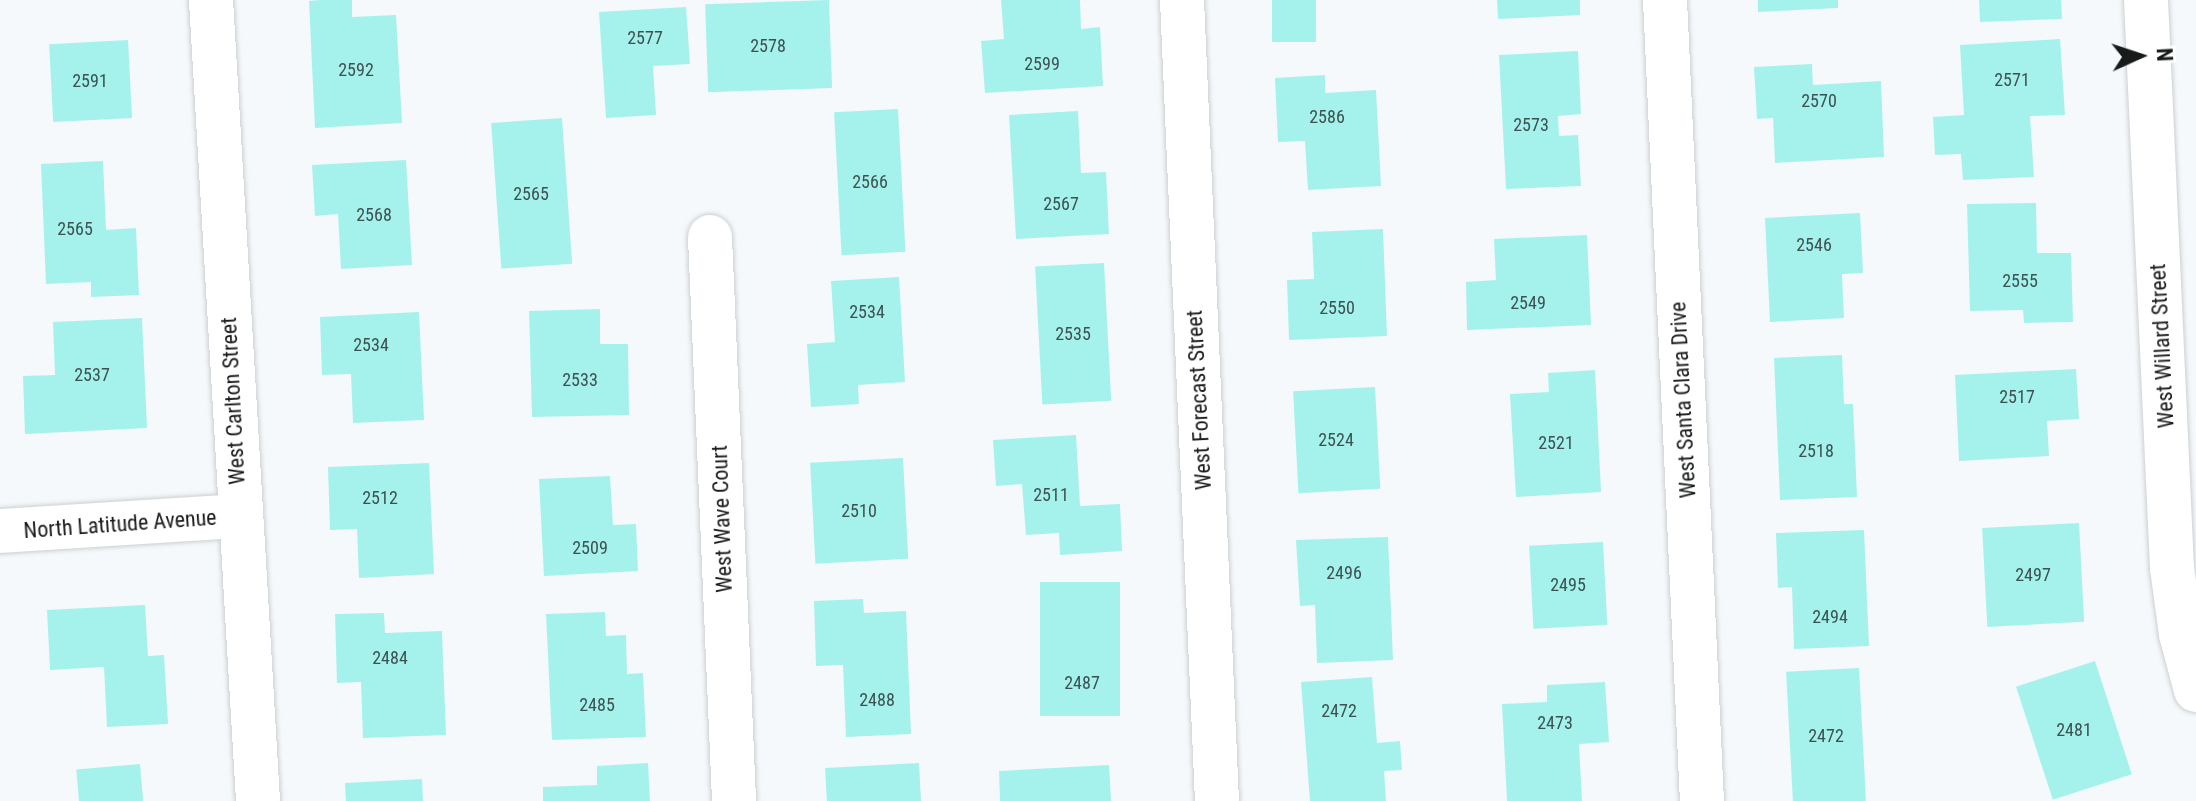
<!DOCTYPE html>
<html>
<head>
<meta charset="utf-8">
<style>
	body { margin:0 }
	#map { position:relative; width:2196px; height:801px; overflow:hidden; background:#f5f9fb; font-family:"Roboto Condensed",sans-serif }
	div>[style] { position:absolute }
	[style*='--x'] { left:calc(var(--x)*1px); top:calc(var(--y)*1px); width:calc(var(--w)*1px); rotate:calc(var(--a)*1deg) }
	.building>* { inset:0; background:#a5f2ed; transform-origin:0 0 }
	.roads { filter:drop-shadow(0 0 2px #ccd0d2) drop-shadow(0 0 2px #ccd0d2) }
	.street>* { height:44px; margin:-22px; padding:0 22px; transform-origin:22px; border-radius:22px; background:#fff }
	span { translate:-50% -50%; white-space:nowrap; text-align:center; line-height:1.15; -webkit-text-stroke:6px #fff; paint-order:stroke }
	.number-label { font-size:18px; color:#3c5150 }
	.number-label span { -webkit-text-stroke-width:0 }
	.street-label { font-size:22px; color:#191b1b }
	.north { position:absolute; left:2100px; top:16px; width:80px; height:80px; -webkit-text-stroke:6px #fff; paint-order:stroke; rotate:87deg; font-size:22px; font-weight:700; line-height:32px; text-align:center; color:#191b1b }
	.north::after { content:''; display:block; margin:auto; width:28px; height:36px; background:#191b1b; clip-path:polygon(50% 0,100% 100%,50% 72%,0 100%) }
</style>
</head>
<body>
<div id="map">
	<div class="building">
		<i style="clip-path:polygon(320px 0,352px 0,352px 17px,396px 15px,402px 123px,315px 128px,309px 1px)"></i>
		<i style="left:829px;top:0;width:88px;height:124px;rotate:88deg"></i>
		<i style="clip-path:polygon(1001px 0,1080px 0,1081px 29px,1100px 27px,1103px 86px,985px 93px,981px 41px,1004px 39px)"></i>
		<i style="left:1272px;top:0;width:44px;height:42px"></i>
		<i style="clip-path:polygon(1497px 0,1580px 0,1580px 15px,1498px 19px)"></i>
		<i style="clip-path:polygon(1758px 0,1838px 0,1838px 8px,1758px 12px)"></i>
		<i style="clip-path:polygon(1979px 0,2061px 0,2062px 19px,1980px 22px)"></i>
		<i style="clip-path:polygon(686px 7px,690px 64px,653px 66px,656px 115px,606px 118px,599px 12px)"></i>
		<i style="clip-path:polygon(2060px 39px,2065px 115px,2030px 116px,2034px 177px,1963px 180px,1961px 154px,1935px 155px,1933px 117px,1964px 115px,1960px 45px)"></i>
		<i style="left:128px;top:40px;width:78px;height:79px;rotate:87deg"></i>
		<i style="clip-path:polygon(1578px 51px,1581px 114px,1558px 116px,1559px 136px,1578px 135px,1581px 186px,1506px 189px,1499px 55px)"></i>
		<i style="clip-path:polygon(1812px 64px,1813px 85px,1881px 81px,1884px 157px,1775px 163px,1773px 118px,1757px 119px,1754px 67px)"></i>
		<i style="clip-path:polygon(1325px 75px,1325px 93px,1376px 90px,1381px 186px,1308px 190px,1305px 141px,1278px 142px,1275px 78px)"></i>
		<i style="left:898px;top:109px;width:143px;height:64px;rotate:87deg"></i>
		<i style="clip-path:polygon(1078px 111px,1081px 173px,1106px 172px,1109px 234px,1016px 239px,1009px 115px)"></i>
		<i style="left:562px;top:118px;width:146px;height:71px;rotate:86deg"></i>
		<i style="clip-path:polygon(406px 160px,412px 265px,341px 269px,338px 214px,315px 216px,312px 165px)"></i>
		<i style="clip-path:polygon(103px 161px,106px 230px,136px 228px,139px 295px,91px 297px,91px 282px,46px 284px,41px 164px)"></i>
		<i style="clip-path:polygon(2036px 203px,2037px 253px,2071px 253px,2073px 322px,2024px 323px,2023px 310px,1970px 311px,1967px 204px)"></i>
		<i style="clip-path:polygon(1860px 213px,1863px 273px,1842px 274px,1844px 318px,1770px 322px,1765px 218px)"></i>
		<i style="clip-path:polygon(1383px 229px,1387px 336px,1289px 340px,1287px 280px,1314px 279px,1312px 232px)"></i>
		<i style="clip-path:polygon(1587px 235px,1591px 325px,1467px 330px,1466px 282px,1496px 280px,1494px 239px)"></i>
		<i style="left:1104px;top:263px;width:138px;height:69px;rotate:87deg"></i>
		<i style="clip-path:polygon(899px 277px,905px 382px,858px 385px,859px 404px,811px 407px,807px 344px,835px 342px,831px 281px)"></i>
		<i style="clip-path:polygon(600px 309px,600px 344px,628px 344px,629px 415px,532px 417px,529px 311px)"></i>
		<i style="clip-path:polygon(419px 312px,424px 420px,353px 423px,351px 374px,322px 375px,320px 317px)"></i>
		<i style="clip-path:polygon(142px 318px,147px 428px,25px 434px,23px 376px,55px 375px,53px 322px)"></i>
		<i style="clip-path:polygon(1842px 355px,1844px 404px,1853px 404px,1857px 497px,1780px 500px,1774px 358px)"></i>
		<i style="clip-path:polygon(2076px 369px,2079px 419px,2047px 421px,2049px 456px,1959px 461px,1955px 375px)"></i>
		<i style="clip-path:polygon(1595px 370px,1601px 492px,1516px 497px,1510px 394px,1549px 392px,1548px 373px)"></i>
		<i style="left:1375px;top:387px;width:102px;height:82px;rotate:87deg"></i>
		<i style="clip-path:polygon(1076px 435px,1080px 506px,1120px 504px,1122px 551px,1060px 555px,1059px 533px,1026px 535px,1022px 484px,996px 486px,993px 440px)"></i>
		<i style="left:903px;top:458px;width:101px;height:93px;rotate:87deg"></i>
		<i style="clip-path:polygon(429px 463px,434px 574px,359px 578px,357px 529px,330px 530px,328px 467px)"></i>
		<i style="clip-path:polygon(610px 476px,613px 525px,636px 524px,638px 571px,544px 576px,539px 479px)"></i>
		<i style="left:2079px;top:523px;width:99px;height:97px;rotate:87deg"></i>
		<i style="clip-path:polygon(1864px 530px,1869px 646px,1794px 649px,1792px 587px,1778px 588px,1776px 533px)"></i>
		<i style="clip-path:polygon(1388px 537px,1393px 660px,1317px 663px,1315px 605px,1300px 606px,1296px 540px)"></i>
		<i style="left:1603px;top:542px;width:83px;height:74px;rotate:87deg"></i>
		<i style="left:1120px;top:582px;width:134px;height:80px;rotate:90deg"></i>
		<i style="clip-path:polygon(863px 599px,864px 613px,906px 611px,911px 734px,846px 737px,843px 665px,816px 666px,814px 601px)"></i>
		<i style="clip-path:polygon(145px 605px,148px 656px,164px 655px,168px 724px,107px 727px,104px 667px,50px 670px,47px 610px)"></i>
		<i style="clip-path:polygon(605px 612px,606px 636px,626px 635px,627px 674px,643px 673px,646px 737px,552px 740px,546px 614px)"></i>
		<i style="clip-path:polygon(384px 613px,385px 633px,442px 631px,446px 735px,363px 738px,361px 682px,337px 683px,335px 614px)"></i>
		<i style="left:2095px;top:661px;width:119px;height:83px;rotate:72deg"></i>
		<i style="left:1859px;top:668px;width:133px;height:73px;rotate:87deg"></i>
		<i style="clip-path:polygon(1372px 677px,1377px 743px,1400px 741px,1402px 770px,1384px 771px,1386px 801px,1310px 801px,1301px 682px)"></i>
		<i style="clip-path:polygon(1605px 682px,1609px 742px,1579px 744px,1582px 801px,1507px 801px,1502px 704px,1547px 702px,1547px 685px)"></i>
		<i style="clip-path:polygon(648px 763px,650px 801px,543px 801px,543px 787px,597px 785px,597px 766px)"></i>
		<i style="left:919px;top:763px;width:38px;height:94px;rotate:87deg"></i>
		<i style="left:140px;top:764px;width:37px;height:64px;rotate:85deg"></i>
		<i style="clip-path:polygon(1109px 765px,1111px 801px,1000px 801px,999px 771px)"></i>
		<i style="clip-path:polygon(422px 779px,423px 801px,346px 801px,345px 783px)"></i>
	</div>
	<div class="roads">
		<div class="street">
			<i style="--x:211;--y:0;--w:802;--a:86.64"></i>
			<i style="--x:1182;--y:0;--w:802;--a:87.5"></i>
			<i style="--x:1665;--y:0;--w:802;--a:87.36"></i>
			<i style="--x:2146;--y:0;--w:569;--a:87.38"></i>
			<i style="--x:2172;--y:568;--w:67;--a:82.2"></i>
			<i style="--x:2181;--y:634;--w:58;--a:75"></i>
			<i style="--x:710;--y:237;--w:565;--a:87.56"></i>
			<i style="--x:0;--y:531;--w:239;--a:-3.6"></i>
		</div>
	</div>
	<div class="number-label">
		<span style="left:645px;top:38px">2577</span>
		<span style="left:768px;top:46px">2578</span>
		<span style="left:1042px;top:64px">2599</span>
		<span style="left:356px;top:70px">2592</span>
		<span style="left:2012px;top:80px">2571</span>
		<span style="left:90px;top:81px">2591</span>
		<span style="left:1819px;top:101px">2570</span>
		<span style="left:1327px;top:117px">2586</span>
		<span style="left:1531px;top:125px">2573</span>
		<span style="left:870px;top:182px">2566</span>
		<span style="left:531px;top:194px">2565</span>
		<span style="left:1061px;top:204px">2567</span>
		<span style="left:374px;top:215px">2568</span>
		<span style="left:75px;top:229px">2565</span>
		<span style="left:1814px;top:245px">2546</span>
		<span style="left:2020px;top:281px">2555</span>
		<span style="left:1528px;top:303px">2549</span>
		<span style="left:1337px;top:308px">2550</span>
		<span style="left:867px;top:312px">2534</span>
		<span style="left:1073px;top:334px">2535</span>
		<span style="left:371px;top:345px">2534</span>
		<span style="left:92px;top:375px">2537</span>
		<span style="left:580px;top:380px">2533</span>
		<span style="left:2017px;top:397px">2517</span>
		<span style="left:1336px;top:440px">2524</span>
		<span style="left:1556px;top:443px">2521</span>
		<span style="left:1816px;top:451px">2518</span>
		<span style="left:1051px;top:495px">2511</span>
		<span style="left:380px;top:498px">2512</span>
		<span style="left:859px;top:511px">2510</span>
		<span style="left:590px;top:548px">2509</span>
		<span style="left:1344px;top:573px">2496</span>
		<span style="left:2033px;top:575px">2497</span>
		<span style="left:1568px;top:585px">2495</span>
		<span style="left:1830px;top:617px">2494</span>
		<span style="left:390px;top:658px">2484</span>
		<span style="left:1082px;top:683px">2487</span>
		<span style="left:877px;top:700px">2488</span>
		<span style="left:597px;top:705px">2485</span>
		<span style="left:1339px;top:711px">2472</span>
		<span style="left:1555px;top:723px">2473</span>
		<span style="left:2074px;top:730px">2481</span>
		<span style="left:1826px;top:736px">2472</span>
	</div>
	<div class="street-label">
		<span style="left:2162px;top:346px;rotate:-93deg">West Willard Street</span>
		<span style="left:1199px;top:400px;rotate:-93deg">West Forecast Street</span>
		<span style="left:1683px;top:400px;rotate:-93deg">West Santa Clara Drive</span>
		<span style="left:233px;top:401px;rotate:-93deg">West Carlton Street</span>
		<span style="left:722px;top:519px;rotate:-92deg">West Wave Court</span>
		<span style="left:120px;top:524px;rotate:-4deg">North Latitude Avenue</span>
	</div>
	<div class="north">N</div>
</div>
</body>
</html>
